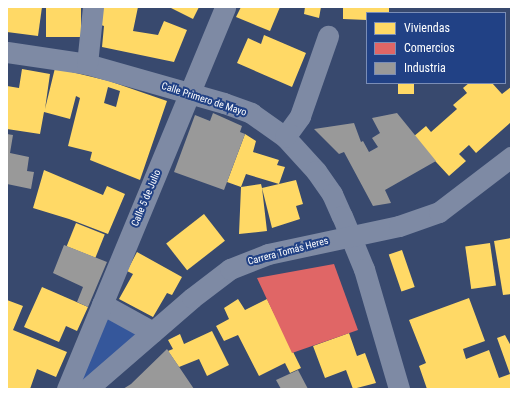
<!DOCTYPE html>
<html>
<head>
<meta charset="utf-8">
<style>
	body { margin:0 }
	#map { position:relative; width:518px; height:396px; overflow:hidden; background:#38496e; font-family:"Roboto Condensed",sans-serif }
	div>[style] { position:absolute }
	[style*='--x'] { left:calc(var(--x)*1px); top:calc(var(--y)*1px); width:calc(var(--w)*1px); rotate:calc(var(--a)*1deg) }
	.green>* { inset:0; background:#35579b }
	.homes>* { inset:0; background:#ffd966; transform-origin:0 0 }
	.shops>* { inset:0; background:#e06666 }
	.industry>* { inset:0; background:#999 }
	.street>* { height:21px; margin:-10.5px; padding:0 10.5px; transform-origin:10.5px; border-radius:10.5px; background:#7e8aa4 }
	span { translate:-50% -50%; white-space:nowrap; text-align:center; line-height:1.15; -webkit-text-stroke:4px #214185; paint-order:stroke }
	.street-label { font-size:10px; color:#fff }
	.frame { position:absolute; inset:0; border:8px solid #fff; pointer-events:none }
	.legend { position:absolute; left:366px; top:12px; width:140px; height:72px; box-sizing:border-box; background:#214185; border:1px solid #7a8db6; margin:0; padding:5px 7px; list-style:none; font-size:12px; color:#fff }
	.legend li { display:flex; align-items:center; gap:8px; height:20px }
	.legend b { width:20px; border:1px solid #7a8db6 }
</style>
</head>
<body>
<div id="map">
	<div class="green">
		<i style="clip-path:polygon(102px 304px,153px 332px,101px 376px,67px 389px)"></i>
	</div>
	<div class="homes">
		<i style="clip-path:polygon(7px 7px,42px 7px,38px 36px,7px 32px)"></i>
		<i style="left:46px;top:7px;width:35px;height:30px"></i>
		<i style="clip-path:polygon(138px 7px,133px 31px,158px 35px,164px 21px,187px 30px,174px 62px,102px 47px,104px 26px,101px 25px,103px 8px)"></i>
		<i style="clip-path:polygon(169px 7px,199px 7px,193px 19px)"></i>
		<i style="clip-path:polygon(241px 7px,280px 7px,270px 31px,236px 17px)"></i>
		<i style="clip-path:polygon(305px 7px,321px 7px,319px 18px,304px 14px)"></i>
		<i style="clip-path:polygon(343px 7px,389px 7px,389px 13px,367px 13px,367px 20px,343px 19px)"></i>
		<i style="clip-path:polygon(264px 35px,306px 53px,292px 87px,237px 63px,248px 38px,261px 44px)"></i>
		<i style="clip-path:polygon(evenodd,55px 68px,109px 81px,167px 101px,140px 180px,90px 160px,92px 152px,68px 146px,80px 98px,76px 96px,70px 119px,44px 112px,40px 134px,7px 129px,7px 86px,19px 88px,22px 69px,50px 74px,45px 109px,55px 68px,108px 87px,120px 91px,116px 107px,104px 103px,108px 87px)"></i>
		<i style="left:398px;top:83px;width:16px;height:11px"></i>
		<i style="clip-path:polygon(469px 83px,492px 83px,502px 94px,511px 87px,511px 122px,476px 153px,469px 145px,459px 154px,466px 161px,449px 176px,413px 137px,426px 126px,431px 132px,457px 109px,453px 105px,467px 93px,463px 88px)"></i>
		<i style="clip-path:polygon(245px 134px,256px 141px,253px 152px,279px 160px,277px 165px,285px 167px,279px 184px,296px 180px,303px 204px,296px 206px,300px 219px,272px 228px,262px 188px,267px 231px,239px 234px,241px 187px,261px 184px,262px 188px,279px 184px,246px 174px,241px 187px,227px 182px)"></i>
		<i style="clip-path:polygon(44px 170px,103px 195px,107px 186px,125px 194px,108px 234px,69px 219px,33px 208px)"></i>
		<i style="left:204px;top:214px;width:34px;height:48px;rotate:52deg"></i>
		<i style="left:76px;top:223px;width:31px;height:25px;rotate:22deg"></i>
		<i style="clip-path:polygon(511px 238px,511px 294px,503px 295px,494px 241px)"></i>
		<i style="left:490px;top:243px;width:43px;height:25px;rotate:82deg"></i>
		<i style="left:402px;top:250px;width:39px;height:14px;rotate:71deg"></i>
		<i style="clip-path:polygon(137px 252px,182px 277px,172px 295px,167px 293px,153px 317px,119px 299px,133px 274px,127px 271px)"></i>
		<i style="clip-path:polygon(42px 287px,88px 307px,77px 331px,66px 326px,59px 342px,24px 327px)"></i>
		<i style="clip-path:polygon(469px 298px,485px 341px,463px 349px,466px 359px,489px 350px,499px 378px,510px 374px,497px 338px,505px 335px,511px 346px,511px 389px,427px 389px,419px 366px,426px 363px,409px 320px)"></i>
		<i style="clip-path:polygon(238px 299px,245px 310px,267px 299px,301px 368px,290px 373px,285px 363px,259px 376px,238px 335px,224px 341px,216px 326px,229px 319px,224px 308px)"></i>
		<i style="clip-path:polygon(7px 300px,23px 306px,13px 330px,67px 352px,56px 377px,37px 369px,30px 389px,7px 389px)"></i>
		<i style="clip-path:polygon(212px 331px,229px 365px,207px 376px,199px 359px,179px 367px,168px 351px,173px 349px,168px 340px,180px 334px,184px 344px)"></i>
		<i style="clip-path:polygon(349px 333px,357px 356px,365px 353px,376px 383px,353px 389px,346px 370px,325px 378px,313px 346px)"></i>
	</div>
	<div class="shops">
		<i style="clip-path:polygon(334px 264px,358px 330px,292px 353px,257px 278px)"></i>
	</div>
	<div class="industry">
		<i style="clip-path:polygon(213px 113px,242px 126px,240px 132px,245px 134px,224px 190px,174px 172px,195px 115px,210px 121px)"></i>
		<i style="clip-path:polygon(397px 113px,436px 161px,385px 190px,391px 203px,373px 206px,344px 152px,339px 154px,314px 129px,354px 123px,361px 142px,363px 141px,369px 152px,378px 147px,372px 138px,380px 133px,372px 118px)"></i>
		<i style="clip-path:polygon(7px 134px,13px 135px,10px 153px,29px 157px,27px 171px,34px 172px,31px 189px,7px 184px)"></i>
		<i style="clip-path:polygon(64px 245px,107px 262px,88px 307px,77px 302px,83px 287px,53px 273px)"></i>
		<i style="clip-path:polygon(167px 349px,194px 389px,123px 389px,131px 384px)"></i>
		<i style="clip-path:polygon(298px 370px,308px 389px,281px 389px,276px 380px)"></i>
	</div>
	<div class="street">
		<i style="--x:7;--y:52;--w:81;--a:8.5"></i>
		<i style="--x:87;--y:64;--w:142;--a:15.9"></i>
		<i style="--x:224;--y:103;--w:29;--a:20"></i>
		<i style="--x:251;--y:113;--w:42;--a:35.2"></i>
		<i style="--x:285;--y:137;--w:46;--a:47.6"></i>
		<i style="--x:316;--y:171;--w:28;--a:55"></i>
		<i style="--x:332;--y:194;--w:24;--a:66"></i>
		<i style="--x:342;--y:216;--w:57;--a:67.5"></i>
		<i style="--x:364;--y:269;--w:125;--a:73.7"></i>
		<i style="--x:87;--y:64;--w:57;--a:-84"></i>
		<i style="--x:285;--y:137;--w:26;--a:-54"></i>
		<i style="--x:300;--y:116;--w:85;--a:-70.7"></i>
		<i style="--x:102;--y:304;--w:58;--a:28.8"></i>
		<i style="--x:67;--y:389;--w:413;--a:-67.5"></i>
		<i style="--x:87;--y:389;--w:139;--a:-40.9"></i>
		<i style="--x:192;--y:298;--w:48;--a:-37.3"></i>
		<i style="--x:230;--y:269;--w:41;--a:-21.5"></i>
		<i style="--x:268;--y:254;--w:134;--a:-12.1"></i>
		<i style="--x:399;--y:226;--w:42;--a:-19.3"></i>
		<i style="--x:439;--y:212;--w:91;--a:-37.4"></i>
	</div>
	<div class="street-label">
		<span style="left:204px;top:99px;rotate:18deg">Calle Primero de Mayo</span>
		<span style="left:146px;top:198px;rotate:-67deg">Calle 5 de Julio</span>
		<span style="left:288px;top:251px;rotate:-15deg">Carrera Tomás Heres</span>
	</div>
	<div class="frame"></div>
	<ul class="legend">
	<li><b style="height:11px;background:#ffd966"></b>Viviendas</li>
	<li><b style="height:11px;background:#e06666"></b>Comercios</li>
	<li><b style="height:11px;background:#999"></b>Industria</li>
	</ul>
</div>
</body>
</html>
